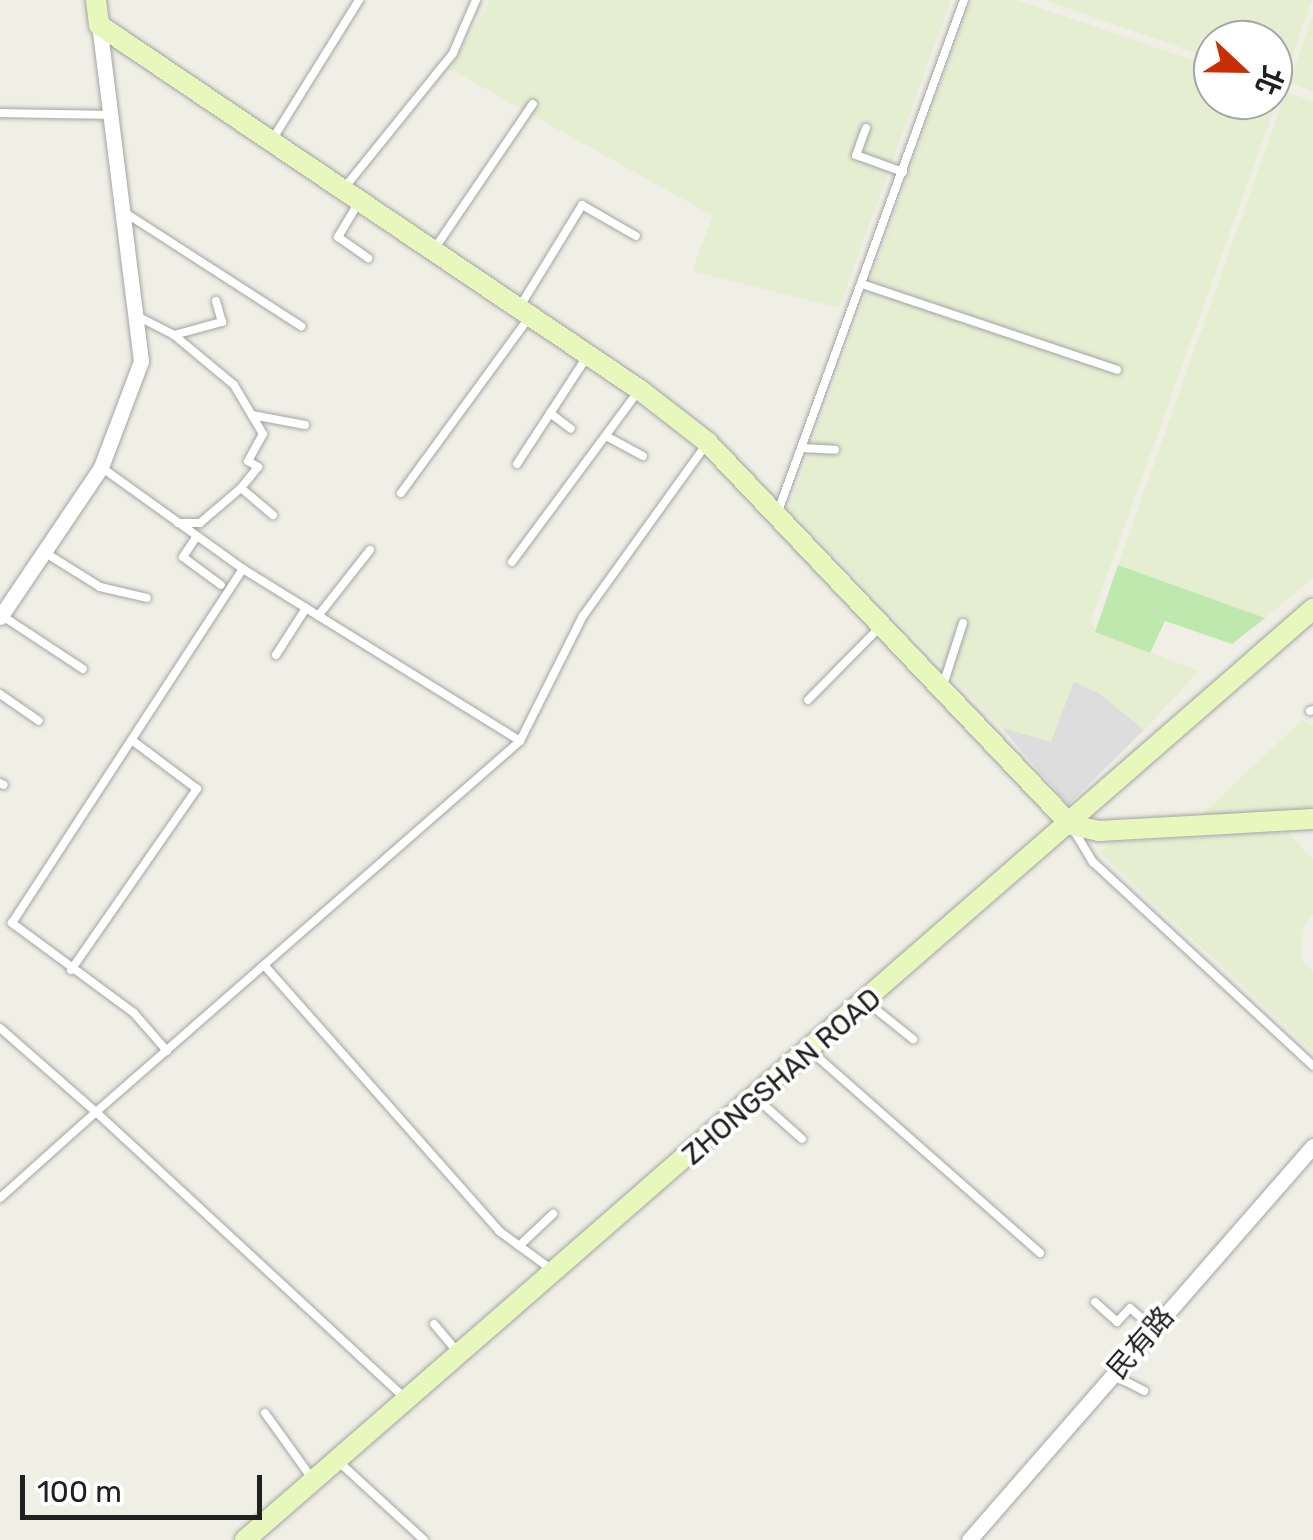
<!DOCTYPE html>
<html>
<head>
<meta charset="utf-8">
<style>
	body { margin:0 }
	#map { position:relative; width:1313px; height:1540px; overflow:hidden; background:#f0efe6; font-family:Rubik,"Noto Sans TC",sans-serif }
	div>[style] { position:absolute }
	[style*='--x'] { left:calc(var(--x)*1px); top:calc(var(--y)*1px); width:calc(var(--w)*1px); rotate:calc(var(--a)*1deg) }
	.residential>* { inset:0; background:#dedddd }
	.farmland>* { inset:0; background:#e6eed2 }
	.grass>* { inset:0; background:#bfe8ae }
	.roads { filter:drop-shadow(0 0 2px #a4a4a4) drop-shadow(0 0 2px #a4a4a4) }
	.lane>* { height:8px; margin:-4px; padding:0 4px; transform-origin:4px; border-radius:4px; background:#fff }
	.street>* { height:15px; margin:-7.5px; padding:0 7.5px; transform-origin:7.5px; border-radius:7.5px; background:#fff }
	.secondary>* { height:20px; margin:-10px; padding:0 10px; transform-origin:10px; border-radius:10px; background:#e8f8bd }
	span { translate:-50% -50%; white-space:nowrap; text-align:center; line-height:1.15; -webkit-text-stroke:8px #fff; paint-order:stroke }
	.street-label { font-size:28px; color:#202020 }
	.north { position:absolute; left:1193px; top:20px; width:100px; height:100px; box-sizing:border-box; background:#fff; border:2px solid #a6a6a6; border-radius:50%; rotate:112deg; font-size:28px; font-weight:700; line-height:40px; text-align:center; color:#202020 }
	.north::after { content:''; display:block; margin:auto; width:35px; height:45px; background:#c92f06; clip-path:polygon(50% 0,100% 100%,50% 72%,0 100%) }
	.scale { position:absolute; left:20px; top:1475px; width:242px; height:45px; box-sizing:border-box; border:5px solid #202020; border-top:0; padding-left:12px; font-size:30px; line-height:35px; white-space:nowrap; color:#202020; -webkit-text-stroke:8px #fff; paint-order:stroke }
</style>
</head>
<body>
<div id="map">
	<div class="residential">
		<i style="clip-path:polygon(1073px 681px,1099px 693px,1144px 730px,1068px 805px,1002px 728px)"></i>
	</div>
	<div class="farmland">
		<i style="clip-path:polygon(490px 0,951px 0,839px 308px,692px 271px,713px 216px,450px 69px)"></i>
		<i style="clip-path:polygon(971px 0,1017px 0,1213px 67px,1213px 100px,1273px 100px,1273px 88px,1281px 90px,1091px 620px,1096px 632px,1199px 671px,1144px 730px,1099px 693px,1074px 681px,1051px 742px,1002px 728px,789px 509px)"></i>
		<i style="clip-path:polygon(1044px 0,1312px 0,1283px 83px,1273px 80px,1273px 40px,1213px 40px,1213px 59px)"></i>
		<i style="clip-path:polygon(1313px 15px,1313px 91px,1289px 83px)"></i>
		<i style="clip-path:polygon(1286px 92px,1313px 101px,1313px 578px,1265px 618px,1118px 565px)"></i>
		<i style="clip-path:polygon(1302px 720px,1313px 726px,1313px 810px,1194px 822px)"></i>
		<i style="clip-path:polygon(1288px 832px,1313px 859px,1313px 914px,1303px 927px,1301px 960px,1313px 972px,1313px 1051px,1100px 853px,1108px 843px)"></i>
	</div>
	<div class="grass">
		<i style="clip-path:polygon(1118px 565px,1265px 618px,1232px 644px,1165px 621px,1150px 653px,1095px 632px)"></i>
	</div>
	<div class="roads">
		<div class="lane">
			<i style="--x:0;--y:113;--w:111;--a:1"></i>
			<i style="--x:866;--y:128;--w:29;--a:110"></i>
			<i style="--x:856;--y:155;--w:50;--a:19.9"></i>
			<i style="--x:272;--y:140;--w:165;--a:-58.1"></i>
			<i style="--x:345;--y:187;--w:172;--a:-51.1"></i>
			<i style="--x:453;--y:53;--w:58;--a:-66.5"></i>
			<i style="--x:359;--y:202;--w:41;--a:121"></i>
			<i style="--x:338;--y:237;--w:37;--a:35"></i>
			<i style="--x:124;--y:212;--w:211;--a:32.8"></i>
			<i style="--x:435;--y:248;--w:174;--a:-55.8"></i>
			<i style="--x:862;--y:284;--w:269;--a:18.6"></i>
			<i style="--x:519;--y:308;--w:121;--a:-58.5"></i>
			<i style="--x:582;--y:205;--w:62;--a:29.9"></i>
			<i style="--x:135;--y:315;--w:44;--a:27.1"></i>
			<i style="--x:174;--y:335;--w:78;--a:39.8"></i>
			<i style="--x:234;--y:385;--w:57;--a:59.4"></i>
			<i style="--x:263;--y:434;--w:31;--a:119"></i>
			<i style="--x:248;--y:461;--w:12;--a:31"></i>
			<i style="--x:258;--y:467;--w:27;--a:129"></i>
			<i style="--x:241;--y:488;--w:54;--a:139.5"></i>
			<i style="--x:200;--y:523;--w:22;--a:180"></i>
			<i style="--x:174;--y:335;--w:50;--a:-15.2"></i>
			<i style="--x:222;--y:322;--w:22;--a:-106"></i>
			<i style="--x:550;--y:413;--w:26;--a:37"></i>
			<i style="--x:252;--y:415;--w:54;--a:10.7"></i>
			<i style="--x:606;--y:436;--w:42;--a:28.4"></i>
			<i style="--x:801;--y:448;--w:34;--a:3"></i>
			<i style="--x:517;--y:464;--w:126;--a:-56.9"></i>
			<i style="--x:101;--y:467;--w:175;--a:35.7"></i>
			<i style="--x:243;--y:569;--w:326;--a:31.8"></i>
			<i style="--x:241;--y:488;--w:42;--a:40.2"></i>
			<i style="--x:401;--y:493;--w:215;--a:-53.9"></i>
			<i style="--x:777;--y:514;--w:547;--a:-70.01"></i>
			<i style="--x:197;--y:536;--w:25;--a:124"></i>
			<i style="--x:183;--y:557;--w:47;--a:36.4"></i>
			<i style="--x:44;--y:552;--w:66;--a:32"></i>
			<i style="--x:100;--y:587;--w:48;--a:13.2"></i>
			<i style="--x:512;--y:562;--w:210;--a:-53.5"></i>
			<i style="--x:1;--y:615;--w:98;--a:33.4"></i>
			<i style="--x:318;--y:616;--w:84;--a:-51.8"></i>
			<i style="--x:276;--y:655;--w:56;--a:-57.4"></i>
			<i style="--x:943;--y:685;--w:65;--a:-72.1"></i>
			<i style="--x:0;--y:694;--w:47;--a:34.7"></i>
			<i style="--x:808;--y:700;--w:100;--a:-45.4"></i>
			<i style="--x:1310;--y:711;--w:3;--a:-18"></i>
			<i style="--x:0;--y:783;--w:4;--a:27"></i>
			<i style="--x:1073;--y:829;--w:39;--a:59"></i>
			<i style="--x:1093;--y:862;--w:300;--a:42.8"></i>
			<i style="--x:264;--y:965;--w:355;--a:48.5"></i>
			<i style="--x:499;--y:1231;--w:66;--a:36.3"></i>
			<i style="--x:71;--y:970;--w:221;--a:-55.2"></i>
			<i style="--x:197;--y:789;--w:80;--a:-143.1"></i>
			<i style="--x:868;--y:1003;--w:58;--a:38.7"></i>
			<i style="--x:0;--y:1028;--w:128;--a:41.2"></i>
			<i style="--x:96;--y:1112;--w:563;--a:-41.19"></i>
			<i style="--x:520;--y:741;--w:140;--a:-63.3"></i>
			<i style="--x:583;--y:616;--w:209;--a:-54.3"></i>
			<i style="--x:167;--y:1051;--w:50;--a:-131"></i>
			<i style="--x:134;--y:1013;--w:152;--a:-143.6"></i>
			<i style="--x:12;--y:923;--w:423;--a:-56.9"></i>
			<i style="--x:812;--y:1052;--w:304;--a:41.4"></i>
			<i style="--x:757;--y:1099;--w:60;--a:41.6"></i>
			<i style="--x:0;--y:1198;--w:129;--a:-41.9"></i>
			<i style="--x:96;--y:1112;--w:422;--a:42.8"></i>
			<i style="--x:519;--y:1246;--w:47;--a:-43.3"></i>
			<i style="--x:1095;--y:1302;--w:30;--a:42"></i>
			<i style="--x:1117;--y:1322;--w:19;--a:-47"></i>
			<i style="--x:1130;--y:1308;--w:32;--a:41"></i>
			<i style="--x:434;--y:1324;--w:35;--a:50"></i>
			<i style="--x:1113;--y:1375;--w:35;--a:27"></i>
			<i style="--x:265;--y:1413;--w:79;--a:54.3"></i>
			<i style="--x:340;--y:1463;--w:114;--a:42.5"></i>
		</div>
		<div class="street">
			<i style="--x:0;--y:617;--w:181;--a:-56"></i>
			<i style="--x:101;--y:467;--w:113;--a:-69.3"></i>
			<i style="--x:141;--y:361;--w:339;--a:-97.1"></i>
			<i style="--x:969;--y:1540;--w:523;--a:-48.88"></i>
		</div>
		<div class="secondary">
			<i style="--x:96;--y:0;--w:25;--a:83"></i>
			<i style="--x:99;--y:25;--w:653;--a:34.01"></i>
			<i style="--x:640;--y:390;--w:85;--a:37.8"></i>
			<i style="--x:707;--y:442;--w:528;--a:46.46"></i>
			<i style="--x:1071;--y:825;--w:29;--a:12"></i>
			<i style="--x:1099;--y:831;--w:214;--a:-3.2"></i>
			<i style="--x:245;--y:1540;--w:1417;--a:-41.08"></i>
		</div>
	</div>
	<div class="street-label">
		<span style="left:782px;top:1077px;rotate:-41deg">ZHONGSHAN ROAD</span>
		<span style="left:1141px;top:1343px;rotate:-49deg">民有路</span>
	</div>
	<div class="north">北</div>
	<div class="scale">100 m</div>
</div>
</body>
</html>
